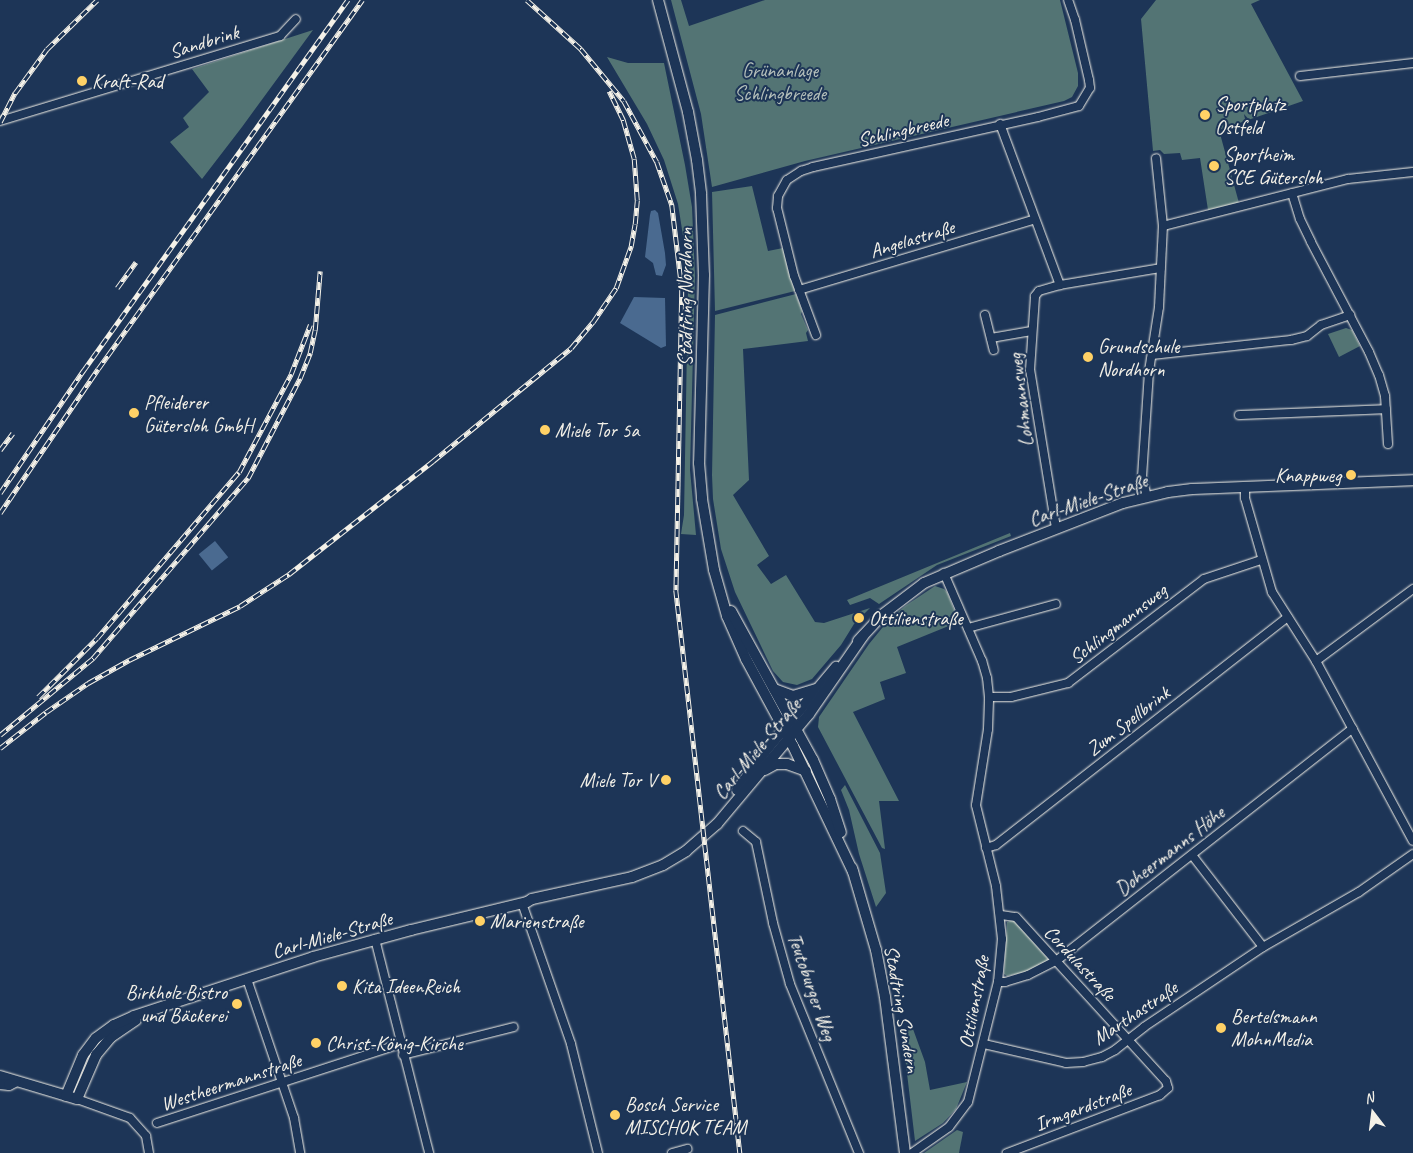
<!DOCTYPE html>
<html>
<head>
<meta charset="utf-8">
<style>
	body { margin:0 }
	#map { position:relative; width:1413px; height:1153px; overflow:hidden; background:#1d3557; font-family:Caveat,sans-serif }
	div>[style] { position:absolute }
	[style*='--x'] { left:calc(var(--x)*1px); top:calc(var(--y)*1px); width:calc(var(--w)*1px); rotate:calc(var(--a)*1deg) }
	.green>* { inset:0; background:#537474 }
	.water>* { inset:0; background:#4a6a90; transform-origin:0 0 }
	.roads { filter:drop-shadow(0 0 1px #f4f1e8) drop-shadow(0 0 1px #f4f1e8) }
	.street>* { height:8px; margin:-4px; padding:0 4px; transform-origin:4px; border-radius:4px; background:#1d3557 }
	.secondary>* { height:10px; margin:-5px; padding:0 5px; transform-origin:5px; border-radius:5px; background:#1d3557 }
	.rail>* { height:4.5px; margin-top:-2.25px; transform-origin:0; background:repeating-linear-gradient(90deg,#1d3557 0 8px,#f4f1e8 0 16px); box-sizing:border-box; border-block:1px solid #f4f1e8 }
	.dots>* { width:14px; height:14px; translate:-50% -50%; box-sizing:border-box; border:2px solid #1d3557; border-radius:50% }
	span { translate:-50% -50%; white-space:nowrap; text-align:center; line-height:1.15; -webkit-text-stroke:4px #1d3557; paint-order:stroke }
	.street-label { font-size:20px; color:#f4f1e8 }
	.park-label { font-size:20px; color:#b4bfba }
	.poi-label { font-size:20px; color:#f4f1e8 }
	.left { translate:0 -50%; text-align:left }
	.right { translate:-100% -50%; text-align:right }
	.north { position:absolute; left:1348px; top:1088px; width:50px; height:50px; -webkit-text-stroke:4px #1d3557; paint-order:stroke; rotate:345deg; font-size:14px; font-weight:700; line-height:20px; text-align:center; color:#f4f1e8 }
	.north::after { content:''; display:block; margin:auto; width:18px; height:22px; background:#f4f1e8; clip-path:polygon(50% 0,100% 100%,50% 72%,0 100%) }
</style>
</head>
<body>
<div id="map">
	<div class="green">
		<i style="clip-path:polygon(671px 0,681px 0,689px 26px,765px 0,1060px 0,1078px 73px,1078px 86px,1072px 97px,1064px 101px,805px 161px,712px 187px,701px 114px)"></i>
		<i style="clip-path:polygon(1156px 0,1260px 0,1251px 4px,1303px 101px,1219px 130px,1239px 203px,1208px 210px,1200px 158px,1182px 160px,1180px 153px,1164px 154px,1160px 150px,1153px 151px,1141px 19px)"></i>
		<i style="clip-path:polygon(313px 30px,242px 127px,202px 179px,170px 142px,189px 127px,183px 118px,209px 92px,192px 69px)"></i>
		<i style="clip-path:polygon(607px 57px,628px 63px,664px 63px,685px 165px,692px 207px,695px 276px,690px 470px,696px 535px,681px 534px,684px 515px,688px 289px,687px 261px,678px 204px,664px 160px,647px 124px)"></i>
		<i style="clip-path:polygon(752px 186px,768px 251px,783px 248px,795px 291px,715px 311px,712px 192px)"></i>
		<i style="clip-path:polygon(796px 294px,802px 311px,801px 314px,808px 330px,806px 333px,808px 341px,743px 349px,749px 480px,733px 495px,769px 556px,757px 565px,771px 584px,786px 575px,815px 622px,824px 623px,870px 608px,854px 624px,841px 645px,812px 679px,797px 685px,783px 682px,773px 671px,735px 592px,721px 549px,713px 499px,712px 475px,715px 315px)"></i>
		<i style="clip-path:polygon(1346px 328px,1352px 330px,1360px 346px,1339px 357px,1328px 334px)"></i>
		<i style="clip-path:polygon(1010px 533px,1011px 536px,937px 565px,879px 604px,870px 598px,850px 605px,847px 600px)"></i>
		<i style="clip-path:polygon(935px 586px,944px 589px,947px 592px,955px 612px,952px 613px,956px 623px,897px 647px,906px 673px,880px 682px,885px 699px,853px 712px,899px 801px,879px 801px,885px 849px,882px 848px,818px 727px,819px 717px,869px 644px,887px 622px,905px 606px)"></i>
		<i style="clip-path:polygon(845px 785px,880px 853px,886px 893px,876px 907px,859px 854px,849px 810px,841px 790px)"></i>
		<i style="clip-path:polygon(1013px 920px,1049px 960px,1027px 972px,1007px 976px,1004px 974px,1007px 922px)"></i>
		<i style="clip-path:polygon(913px 1029px,925px 1062px,930px 1090px,967px 1082px,956px 1109px,943px 1123px,915px 1141px,902px 1031px)"></i>
		<i style="clip-path:polygon(957px 1130px,963px 1132px,959px 1153px,924px 1153px)"></i>
	</div>
	<div class="water">
		<i style="clip-path:polygon(655px 210px,658px 213px,665px 253px,666px 265px,662px 276px,656px 275px,653px 263px,645px 257px,650px 215px,651px 211px)"></i>
		<i style="clip-path:polygon(634px 297px,665px 298px,666px 346px,661px 348px,620px 323px)"></i>
		<i style="left:215px;top:541px;width:21px;height:21px;rotate:51deg"></i>
	</div>
	<div class="roads">
		<div class="street">
			<i style="--x:1300;--y:76;--w:114;--a:-6.6"></i>
			<i style="--x:0;--y:121;--w:293;--a:-16.9"></i>
			<i style="--x:280;--y:36;--w:23;--a:-47"></i>
			<i style="--x:1000;--y:124;--w:172;--a:69.6"></i>
			<i style="--x:1292;--y:193;--w:27;--a:73"></i>
			<i style="--x:1300;--y:219;--w:25;--a:64"></i>
			<i style="--x:1311;--y:242;--w:124;--a:62.2"></i>
			<i style="--x:1369;--y:352;--w:25;--a:67"></i>
			<i style="--x:1379;--y:375;--w:22;--a:74"></i>
			<i style="--x:1385;--y:396;--w:48;--a:86.4"></i>
			<i style="--x:1163;--y:226;--w:191;--a:-14.3"></i>
			<i style="--x:1348;--y:179;--w:65;--a:-6.1"></i>
			<i style="--x:799;--y:290;--w:246;--a:-16.7"></i>
			<i style="--x:985;--y:315;--w:36;--a:76"></i>
			<i style="--x:816;--y:335;--w:63;--a:-110.4"></i>
			<i style="--x:794;--y:276;--w:70;--a:-104"></i>
			<i style="--x:777;--y:208;--w:12;--a:-85"></i>
			<i style="--x:778;--y:196;--w:18;--a:-61"></i>
			<i style="--x:787;--y:180;--w:17;--a:-33"></i>
			<i style="--x:801;--y:171;--w:13;--a:-18"></i>
			<i style="--x:813;--y:167;--w:230;--a:-12.5"></i>
			<i style="--x:1038;--y:117;--w:42;--a:-15"></i>
			<i style="--x:1079;--y:106;--w:21;--a:-59"></i>
			<i style="--x:1090;--y:88;--w:8;--a:-97"></i>
			<i style="--x:1089;--y:80;--w:62;--a:-103.1"></i>
			<i style="--x:1075;--y:20;--w:21;--a:-109"></i>
			<i style="--x:991;--y:338;--w:41;--a:-9.9"></i>
			<i style="--x:1152;--y:355;--w:140;--a:-6.2"></i>
			<i style="--x:1291;--y:340;--w:16;--a:-14"></i>
			<i style="--x:1307;--y:336;--w:18;--a:-38"></i>
			<i style="--x:1321;--y:325;--w:31;--a:-19"></i>
			<i style="--x:1239;--y:415;--w:147;--a:-2.3"></i>
			<i style="--x:1245;--y:487;--w:11;--a:90"></i>
			<i style="--x:1245;--y:498;--w:98;--a:74"></i>
			<i style="--x:1272;--y:592;--w:82;--a:57.5"></i>
			<i style="--x:1316;--y:661;--w:204;--a:61.7"></i>
			<i style="--x:1147;--y:497;--w:21;--a:-104"></i>
			<i style="--x:1142;--y:477;--w:106;--a:-86.2"></i>
			<i style="--x:1149;--y:371;--w:65;--a:-81.1"></i>
			<i style="--x:1159;--y:307;--w:81;--a:-87.2"></i>
			<i style="--x:1163;--y:226;--w:68;--a:-95.9"></i>
			<i style="--x:1056;--y:528;--w:160;--a:-99.3"></i>
			<i style="--x:1030;--y:370;--w:74;--a:-86.1"></i>
			<i style="--x:1035;--y:296;--w:6;--a:-51"></i>
			<i style="--x:1039;--y:291;--w:22;--a:-16"></i>
			<i style="--x:1060;--y:285;--w:102;--a:-9.6"></i>
			<i style="--x:968;--y:628;--w:91;--a:-15.3"></i>
			<i style="--x:1316;--y:661;--w:121;--a:-36.6"></i>
			<i style="--x:989;--y:697;--w:22;--a:0"></i>
			<i style="--x:1011;--y:697;--w:59;--a:-13.8"></i>
			<i style="--x:1068;--y:683;--w:171;--a:-37.4"></i>
			<i style="--x:1204;--y:579;--w:60;--a:-18.4"></i>
			<i style="--x:743;--y:831;--w:17;--a:40"></i>
			<i style="--x:756;--y:842;--w:83;--a:78.1"></i>
			<i style="--x:773;--y:923;--w:63;--a:74.4"></i>
			<i style="--x:790;--y:984;--w:183;--a:67.8"></i>
			<i style="--x:986;--y:848;--w:10;--a:-17"></i>
			<i style="--x:996;--y:845;--w:370;--a:-38"></i>
			<i style="--x:1192;--y:855;--w:116;--a:52.3"></i>
			<i style="--x:522;--y:903;--w:149;--a:70.8"></i>
			<i style="--x:571;--y:1044;--w:112;--a:76.1"></i>
			<i style="--x:1001;--y:915;--w:15;--a:8"></i>
			<i style="--x:1016;--y:917;--w:222;--a:47.6"></i>
			<i style="--x:1166;--y:1081;--w:7;--a:74"></i>
			<i style="--x:1168;--y:1088;--w:11;--a:139"></i>
			<i style="--x:1160;--y:1095;--w:164;--a:159.2"></i>
			<i style="--x:375;--y:939;--w:221;--a:75.8"></i>
			<i style="--x:247;--y:979;--w:147;--a:71.3"></i>
			<i style="--x:294;--y:1118;--w:36;--a:80"></i>
			<i style="--x:998;--y:982;--w:7;--a:0"></i>
			<i style="--x:1005;--y:982;--w:24;--a:-17"></i>
			<i style="--x:1028;--y:975;--w:31;--a:-27"></i>
			<i style="--x:1056;--y:961;--w:377;--a:-38.1"></i>
			<i style="--x:984;--y:1044;--w:84;--a:13"></i>
			<i style="--x:1066;--y:1063;--w:17;--a:-3"></i>
			<i style="--x:1083;--y:1062;--w:20;--a:-15"></i>
			<i style="--x:1102;--y:1057;--w:15;--a:-28"></i>
			<i style="--x:1115;--y:1050;--w:37;--a:-38"></i>
			<i style="--x:1144;--y:1027;--w:143;--a:-33.9"></i>
			<i style="--x:1263;--y:947;--w:111;--a:-29.8"></i>
			<i style="--x:1359;--y:892;--w:66;--a:-35.1"></i>
			<i style="--x:403;--y:1055;--w:114;--a:-14.2"></i>
			<i style="--x:77;--y:1099;--w:56;--a:19.7"></i>
			<i style="--x:130;--y:1118;--w:24;--a:48"></i>
			<i style="--x:146;--y:1136;--w:17;--a:80"></i>
			<i style="--x:157;--y:1123;--w:256;--a:-18"></i>
			<i style="--x:672;--y:1153;--w:16;--a:-15"></i>
			<i style="--x:912;--y:1153;--w:45;--a:-35.1"></i>
			<i style="--x:949;--y:1127;--w:31;--a:-53"></i>
			<i style="--x:968;--y:1102;--w:124;--a:-76"></i>
			<i style="--x:998;--y:982;--w:43;--a:-84.7"></i>
			<i style="--x:1002;--y:939;--w:53;--a:-96.5"></i>
			<i style="--x:996;--y:886;--w:83;--a:-103.9"></i>
			<i style="--x:976;--y:805;--w:77;--a:-81"></i>
			<i style="--x:988;--y:729;--w:32;--a:-88"></i>
			<i style="--x:989;--y:697;--w:19;--a:-96"></i>
			<i style="--x:987;--y:678;--w:18;--a:-106"></i>
			<i style="--x:982;--y:661;--w:96;--a:-113.4"></i>
		</div>
		<div class="secondary">
			<i style="--x:658;--y:0;--w:116;--a:75"></i>
			<i style="--x:688;--y:112;--w:49;--a:79.4"></i>
			<i style="--x:697;--y:160;--w:34;--a:83"></i>
			<i style="--x:701;--y:194;--w:81;--a:87.9"></i>
			<i style="--x:704;--y:275;--w:188;--a:91.5"></i>
			<i style="--x:699;--y:463;--w:36;--a:85"></i>
			<i style="--x:702;--y:499;--w:72;--a:80.4"></i>
			<i style="--x:714;--y:570;--w:48;--a:74.2"></i>
			<i style="--x:727;--y:616;--w:47;--a:66.2"></i>
			<i style="--x:746;--y:659;--w:99;--a:61.6"></i>
			<i style="--x:793;--y:746;--w:140;--a:64.5"></i>
			<i style="--x:731;--y:611;--w:170;--a:61.2"></i>
			<i style="--x:813;--y:760;--w:43;--a:66.4"></i>
			<i style="--x:830;--y:799;--w:35;--a:72"></i>
			<i style="--x:858;--y:641;--w:35;--a:-47"></i>
			<i style="--x:882;--y:615;--w:53;--a:-37.3"></i>
			<i style="--x:924;--y:583;--w:82;--a:-23.1"></i>
			<i style="--x:999;--y:551;--w:133;--a:-21.2"></i>
			<i style="--x:1123;--y:503;--w:46;--a:-13.7"></i>
			<i style="--x:1168;--y:492;--w:24;--a:-7"></i>
			<i style="--x:1192;--y:489;--w:221;--a:-2.3"></i>
			<i style="--x:774;--y:689;--w:20;--a:20"></i>
			<i style="--x:793;--y:696;--w:24;--a:-17"></i>
			<i style="--x:765;--y:770;--w:13;--a:-29"></i>
			<i style="--x:776;--y:764;--w:11;--a:0"></i>
			<i style="--x:787;--y:764;--w:20;--a:20"></i>
			<i style="--x:737;--y:790;--w:52;--a:-53.6"></i>
			<i style="--x:768;--y:748;--w:106;--a:-50"></i>
			<i style="--x:852;--y:868;--w:85;--a:73.7"></i>
			<i style="--x:876;--y:950;--w:48;--a:79.2"></i>
			<i style="--x:885;--y:997;--w:157;--a:82.7"></i>
			<i style="--x:0;--y:1076;--w:80;--a:16.6"></i>
			<i style="--x:77;--y:1099;--w:48;--a:-66.6"></i>
			<i style="--x:96;--y:1055;--w:23;--a:-50"></i>
			<i style="--x:111;--y:1037;--w:30;--a:-34"></i>
			<i style="--x:0;--y:1084;--w:9;--a:6"></i>
			<i style="--x:9;--y:1085;--w:7;--a:-27"></i>
			<i style="--x:66;--y:1096;--w:44;--a:-67.5"></i>
			<i style="--x:83;--y:1055;--w:21;--a:-53"></i>
			<i style="--x:96;--y:1038;--w:22;--a:-36"></i>
			<i style="--x:114;--y:1025;--w:22;--a:-24"></i>
			<i style="--x:134;--y:1016;--w:188;--a:-18.2"></i>
			<i style="--x:313;--y:957;--w:102;--a:-15.4"></i>
			<i style="--x:411;--y:930;--w:119;--a:-13.6"></i>
			<i style="--x:527;--y:902;--w:6;--a:-31"></i>
			<i style="--x:532;--y:899;--w:102;--a:-12.4"></i>
			<i style="--x:632;--y:877;--w:33;--a:-21"></i>
			<i style="--x:663;--y:865;--w:27;--a:-31"></i>
			<i style="--x:686;--y:851;--w:41;--a:-41.1"></i>
			<i style="--x:717;--y:824;--w:143;--a:-50.1"></i>
			<i style="--x:809;--y:714;--w:95;--a:-55.3"></i>
		</div>
	</div>
	<div class="rail">
		<i style="--x:527;--y:0;--w:73;--a:42.2"></i>
		<i style="--x:581;--y:49;--w:67;--a:50.4"></i>
		<i style="--x:624;--y:101;--w:69;--a:61.6"></i>
		<i style="--x:657;--y:162;--w:46;--a:70.8"></i>
		<i style="--x:672;--y:205;--w:85;--a:83.2"></i>
		<i style="--x:682;--y:289;--w:301;--a:91.1"></i>
		<i style="--x:676;--y:590;--w:567;--a:83.51"></i>
		<i style="--x:0;--y:122;--w:33;--a:-63"></i>
		<i style="--x:15;--y:93;--w:54;--a:-54"></i>
		<i style="--x:47;--y:49;--w:70;--a:-44.4"></i>
		<i style="--x:117;--y:288;--w:32;--a:-54"></i>
		<i style="--x:0;--y:450;--w:21;--a:-53"></i>
		<i style="--x:0;--y:493;--w:148;--a:-55.8"></i>
		<i style="--x:83;--y:371;--w:456;--a:-54.5"></i>
		<i style="--x:0;--y:513;--w:174;--a:-55.8"></i>
		<i style="--x:98;--y:369;--w:454;--a:-54.4"></i>
		<i style="--x:38;--y:697;--w:83;--a:-45"></i>
		<i style="--x:97;--y:638;--w:218;--a:-49.5"></i>
		<i style="--x:239;--y:472;--w:111;--a:-62"></i>
		<i style="--x:291;--y:374;--w:53;--a:-68.8"></i>
		<i style="--x:0;--y:735;--w:121;--a:-39.6"></i>
		<i style="--x:93;--y:658;--w:238;--a:-49.3"></i>
		<i style="--x:248;--y:478;--w:113;--a:-62.5"></i>
		<i style="--x:300;--y:378;--w:27;--a:-68"></i>
		<i style="--x:310;--y:353;--w:24;--a:-78"></i>
		<i style="--x:315;--y:330;--w:59;--a:-85.2"></i>
		<i style="--x:0;--y:748;--w:58;--a:-38"></i>
		<i style="--x:46;--y:712;--w:51;--a:-34.6"></i>
		<i style="--x:88;--y:683;--w:47;--a:-29.3"></i>
		<i style="--x:129;--y:660;--w:123;--a:-25.9"></i>
		<i style="--x:240;--y:606;--w:59;--a:-33.1"></i>
		<i style="--x:289;--y:574;--w:183;--a:-38.1"></i>
		<i style="--x:433;--y:461;--w:178;--a:-39.3"></i>
		<i style="--x:571;--y:348;--w:34;--a:-50"></i>
		<i style="--x:593;--y:322;--w:41;--a:-55.9"></i>
		<i style="--x:616;--y:288;--w:45;--a:-70.3"></i>
		<i style="--x:631;--y:246;--w:22;--a:-80"></i>
		<i style="--x:635;--y:224;--w:24;--a:-85"></i>
		<i style="--x:637;--y:200;--w:41;--a:-94.2"></i>
		<i style="--x:634;--y:159;--w:41;--a:-105.8"></i>
		<i style="--x:623;--y:120;--w:32;--a:-116"></i>
	</div>
	<div class="dots">
		<i style="left:82px;top:81px;background:#ffd166"></i>
		<i style="left:1205px;top:115px;background:#ffd166"></i>
		<i style="left:1214px;top:166px;background:#ffd166"></i>
		<i style="left:1088px;top:357px;background:#ffd166"></i>
		<i style="left:134px;top:413px;background:#ffd166"></i>
		<i style="left:545px;top:430px;background:#ffd166"></i>
		<i style="left:1351px;top:475px;background:#ffd166"></i>
		<i style="left:859px;top:618px;background:#ffd166"></i>
		<i style="left:666px;top:780px;background:#ffd166"></i>
		<i style="left:480px;top:921px;background:#ffd166"></i>
		<i style="left:342px;top:986px;background:#ffd166"></i>
		<i style="left:237px;top:1004px;background:#ffd166"></i>
		<i style="left:1221px;top:1028px;background:#ffd166"></i>
		<i style="left:316px;top:1043px;background:#ffd166"></i>
		<i style="left:615px;top:1115px;background:#ffd166"></i>
	</div>
	<div class="street-label">
		<span style="left:204px;top:42px;rotate:-17deg">Sandbrink</span>
		<span style="left:903px;top:130px;rotate:-13deg">Schlingbreede</span>
		<span style="left:912px;top:239px;rotate:-17deg">Angelastraße</span>
		<span style="left:685px;top:297px;rotate:-90deg">Stadtring Nordhorn</span>
		<span style="left:1021px;top:400px;rotate:-97deg">Lohmannsweg</span>
		<span style="left:1088px;top:500px;rotate:-19deg">Carl-Miele-Straße</span>
		<span style="left:1118px;top:624px;rotate:-38deg">Schlingmannsweg</span>
		<span style="left:1128px;top:721px;rotate:-38deg">Zum Spellbrink</span>
		<span style="left:757px;top:749px;rotate:-50deg">Carl-Miele-Straße</span>
		<span style="left:1170px;top:851px;rotate:-38deg">Doheermanns Höhe</span>
		<span style="left:332px;top:935px;rotate:-16deg">Carl-Miele-Straße</span>
		<span style="left:1080px;top:963px;rotate:47deg">Cordulastraße</span>
		<span style="left:812px;top:987px;rotate:71deg">Teutoburger Weg</span>
		<span style="left:974px;top:1002px;rotate:-79deg">Ottilienstraße</span>
		<span style="left:902px;top:1009px;rotate:80deg">Stadtring Sundern</span>
		<span style="left:1135px;top:1013px;rotate:-34deg">Marthastraße</span>
		<span style="left:231px;top:1082px;rotate:-18deg">Westheermannstraße</span>
		<span style="left:1083px;top:1107px;rotate:-21deg">Irmgardstraße</span>
	</div>
	<div class="park-label">
		<span style="left:780px;top:82px">Grünanlage<br>Schlingbreede</span>
	</div>
	<div class="poi-label">
		<span class="left" style="left:92px;top:81px">Kraft-Rad</span>
		<span class="left" style="left:1215px;top:116px">Sportplatz<br>Ostfeld</span>
		<span class="left" style="left:1224px;top:166px">Sportheim<br>SCE Gütersloh</span>
		<span class="left" style="left:1098px;top:358px">Grundschule<br>Nordhorn</span>
		<span class="left" style="left:144px;top:414px">Pfleiderer<br>Gütersloh GmbH</span>
		<span class="left" style="left:555px;top:430px">Miele Tor 5a</span>
		<span class="right" style="left:1341px;top:475px">Knappweg</span>
		<span class="left" style="left:869px;top:618px">Ottilienstraße</span>
		<span class="right" style="left:656px;top:780px">Miele Tor V</span>
		<span class="left" style="left:490px;top:921px">Marienstraße</span>
		<span class="left" style="left:352px;top:986px">Kita IdeenReich</span>
		<span class="right" style="left:227px;top:1004px">Birkholz Bistro<br>und Bäckerei</span>
		<span class="left" style="left:1231px;top:1028px">Bertelsmann<br>MohnMedia</span>
		<span class="left" style="left:326px;top:1043px">Christ-König-Kirche</span>
		<span class="left" style="left:625px;top:1116px">Bosch Service<br>MISCHOK TEAM</span>
	</div>
	<div class="north">N</div>
</div>
</body>
</html>
